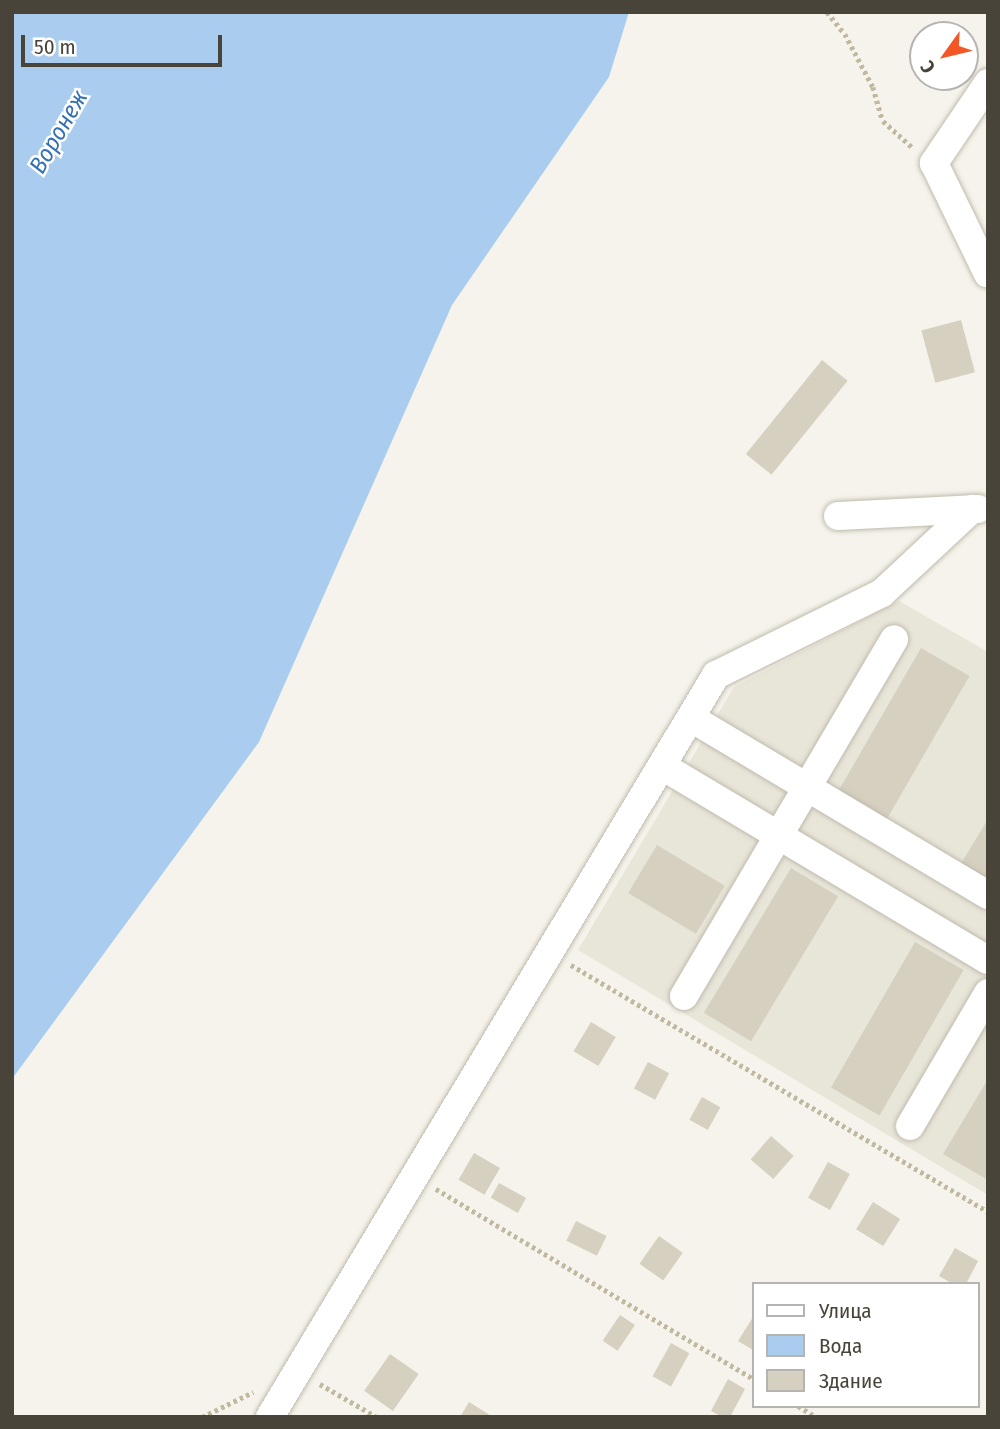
<!DOCTYPE html>
<html>
<head>
<meta charset="utf-8">
<style>
	body { margin:0 }
	#map { position:relative; width:1000px; height:1429px; overflow:hidden; background:#f5f3eb; font-family:"Fira Sans Condensed",sans-serif }
	div>[style] { position:absolute }
	[style*='--x'] { left:calc(var(--x)*1px); top:calc(var(--y)*1px); width:calc(var(--w)*1px); rotate:calc(var(--a)*1deg) }
	.residential>* { inset:0; background:#e8e5d9 }
	.water>* { inset:0; background:#ace }
	.building>* { inset:0; background:#d6d0c0; transform-origin:0 0 }
	.path>* { height:4.5px; margin-top:-2.25px; transform-origin:0; background:repeating-linear-gradient(90deg,#c1b99f 0 3.5px,transparent 0 7px) }
	.roads { filter:drop-shadow(0 0 2px #c0bbad) drop-shadow(0 0 2px #c0bbad) }
	.minor>* { height:28px; margin:-14px; padding:0 14px; transform-origin:14px; border-radius:14px; background:#fff }
	span { translate:-50% -50%; white-space:nowrap; text-align:center; line-height:1.15; -webkit-text-stroke:5px #fff; paint-order:stroke }
	.water-label { font-size:24px; color:#3571b2; font-style:italic }
	.frame { position:absolute; inset:0; border:14px solid #494439; pointer-events:none }
	.legend { position:absolute; left:752px; top:1282px; width:228px; height:126px; box-sizing:border-box; background:#fff; border:2px solid #b6b4b0; margin:0; padding:9px 12px; list-style:none; font-size:21px; color:#494439 }
	.legend li { display:flex; align-items:center; gap:14px; height:35px }
	.legend b { width:35px; border:2px solid #b6b4b0 }
	.north { position:absolute; left:909px; top:21px; width:70px; height:70px; box-sizing:border-box; background:#fff; border:2px solid #b6b4b0; border-radius:50%; rotate:236deg; font-size:19px; font-weight:700; line-height:28px; text-align:center; color:#494439 }
	.north::after { content:''; display:block; margin:auto; width:24px; height:32px; background:#f25725; clip-path:polygon(50% 0,100% 100%,50% 72%,0 100%) }
	.scale { position:absolute; left:21px; top:35px; width:201px; height:32px; box-sizing:border-box; border:4px solid #494439; border-top:0; padding-left:9px; font-size:21px; line-height:24px; white-space:nowrap; color:#494439; -webkit-text-stroke:5px #fff; paint-order:stroke }
</style>
</head>
<body>
<div id="map">
	<div class="residential">
		<i style="clip-path:polygon(899px 601px,988px 652px,988px 1195px,578px 950px,734px 687px)"></i>
	</div>
	<div class="water">
		<i style="clip-path:polygon(12px 12px,629px 12px,609px 77px,452px 305px,259px 742px,12px 1079px)"></i>
	</div>
	<div class="building">
		<i style="left:961px;top:320px;width:54px;height:41px;rotate:75deg"></i>
		<i style="left:822px;top:360px;width:33px;height:121px;rotate:39deg"></i>
		<i style="left:921px;top:648px;width:56px;height:169px;rotate:30deg"></i>
		<i style="clip-path:polygon(988px 819px,988px 884px,959px 867px)"></i>
		<i style="left:657px;top:845px;width:79px;height:56px;rotate:31deg"></i>
		<i style="left:791px;top:868px;width:55px;height:169px;rotate:31deg"></i>
		<i style="left:915px;top:942px;width:56px;height:168px;rotate:30deg"></i>
		<i style="left:591px;top:1022px;width:29px;height:34px;rotate:31deg"></i>
		<i style="left:648px;top:1062px;width:24px;height:30px;rotate:28deg"></i>
		<i style="clip-path:polygon(988px 1079px,988px 1180px,943px 1154px)"></i>
		<i style="left:702px;top:1097px;width:21px;height:26px;rotate:29deg"></i>
		<i style="left:771px;top:1136px;width:30px;height:31px;rotate:41deg"></i>
		<i style="left:474px;top:1153px;width:30px;height:31px;rotate:30deg"></i>
		<i style="left:828px;top:1162px;width:25px;height:41px;rotate:29deg"></i>
		<i style="left:499px;top:1183px;width:31px;height:17px;rotate:29deg"></i>
		<i style="left:873px;top:1202px;width:32px;height:32px;rotate:32deg"></i>
		<i style="left:576px;top:1221px;width:34px;height:22px;rotate:26deg"></i>
		<i style="left:659px;top:1236px;width:29px;height:34px;rotate:35deg"></i>
		<i style="clip-path:polygon(955px 1248px,978px 1261px,966px 1284px,953px 1284px,939px 1276px)"></i>
		<i style="left:620px;top:1315px;width:18px;height:31px;rotate:34deg"></i>
		<i style="clip-path:polygon(753px 1317px,753px 1350px,738px 1341px)"></i>
		<i style="left:671px;top:1343px;width:21px;height:38px;rotate:29deg"></i>
		<i style="left:390px;top:1354px;width:35px;height:45px;rotate:35deg"></i>
		<i style="clip-path:polygon(728px 1379px,745px 1389px,730px 1417px,722px 1417px,711px 1411px)"></i>
		<i style="clip-path:polygon(469px 1402px,493px 1417px,460px 1417px)"></i>
	</div>
	<div class="path">
		<i style="--x:827;--y:12;--w:28;--a:51"></i>
		<i style="--x:845;--y:34;--w:60;--a:62.2"></i>
		<i style="--x:873;--y:87;--w:35;--a:74"></i>
		<i style="--x:883;--y:121;--w:40;--a:42"></i>
		<i style="--x:571;--y:965;--w:485;--a:30.6"></i>
		<i style="--x:436;--y:1189;--w:370;--a:30.9"></i>
		<i style="--x:320;--y:1384;--w:66;--a:30.1"></i>
		<i style="--x:798;--y:1406;--w:21;--a:31"></i>
		<i style="--x:202;--y:1417;--w:57;--a:-26.1"></i>
	</div>
	<div class="roads">
		<div class="minor">
			<i style="--x:988;--y:83;--w:97;--a:124"></i>
			<i style="--x:934;--y:163;--w:123;--a:64.1"></i>
			<i style="--x:838;--y:516;--w:140;--a:-2.9"></i>
			<i style="--x:691;--y:718;--w:346;--a:30.8"></i>
			<i style="--x:662;--y:766;--w:379;--a:30.8"></i>
			<i style="--x:684;--y:996;--w:414;--a:-59.5"></i>
			<i style="--x:910;--y:1126;--w:154;--a:-59.6"></i>
			<i style="--x:270;--y:1417;--w:866;--a:-58.99"></i>
			<i style="--x:716;--y:675;--w:185;--a:-26.3"></i>
			<i style="--x:882;--y:593;--w:123;--a:-43"></i>
		</div>
	</div>
	<div class="water-label">
		<span style="left:59px;top:132px;rotate:-60deg">Воронеж</span>
	</div>
	<div class="frame"></div>
	<ul class="legend">
	<li><b style="height:9px;background:#fff"></b>Улица</li>
	<li><b style="height:19px;background:#ace"></b>Вода</li>
	<li><b style="height:19px;background:#d6d0c0"></b>Здание</li>
	</ul>
	<div class="north">С</div>
	<div class="scale">50 m</div>
</div>
</body>
</html>
